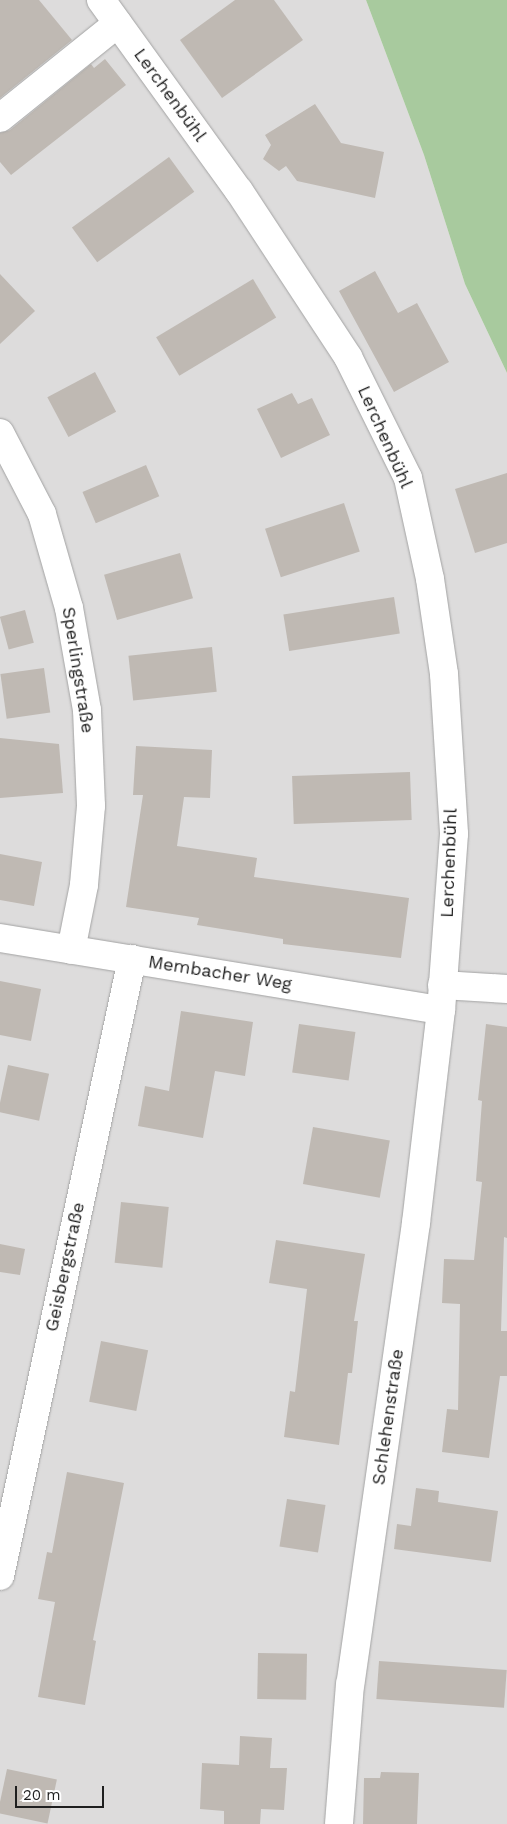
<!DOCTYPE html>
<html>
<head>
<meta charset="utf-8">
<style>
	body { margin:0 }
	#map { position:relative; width:507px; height:1824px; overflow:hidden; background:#efede6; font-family:"Work Sans",sans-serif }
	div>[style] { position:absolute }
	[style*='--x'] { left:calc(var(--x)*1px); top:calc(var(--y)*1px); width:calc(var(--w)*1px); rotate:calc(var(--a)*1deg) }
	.residential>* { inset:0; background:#dddcdc }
	.forest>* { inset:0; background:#a8ca9e }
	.building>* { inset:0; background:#bfb9b3; transform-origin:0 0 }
	.roads { filter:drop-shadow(0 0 1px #a3a3a3) drop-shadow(0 0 1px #a3a3a3) }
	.minor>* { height:28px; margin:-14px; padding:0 14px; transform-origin:14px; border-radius:14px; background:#fff }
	span { translate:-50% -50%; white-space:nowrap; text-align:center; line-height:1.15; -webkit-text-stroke:4px #fff; paint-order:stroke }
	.street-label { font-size:18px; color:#1f1f1f }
	.scale { position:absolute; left:15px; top:1786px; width:89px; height:22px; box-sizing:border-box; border:2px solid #1f1f1f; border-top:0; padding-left:6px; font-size:15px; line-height:18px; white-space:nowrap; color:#1f1f1f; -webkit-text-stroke:4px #fff; paint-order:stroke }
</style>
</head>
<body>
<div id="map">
	<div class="residential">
		<i style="clip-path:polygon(0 0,366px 0,424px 155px,465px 284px,507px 373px,507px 1824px,0 1824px)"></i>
	</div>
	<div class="forest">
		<i style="clip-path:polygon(366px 0,507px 0,507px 373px,465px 284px,424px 155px)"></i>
	</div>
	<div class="building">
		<i style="clip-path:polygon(0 0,39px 0,72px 40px,0 98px)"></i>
		<i style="clip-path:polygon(235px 0,274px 0,303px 40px,222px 98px,180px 40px)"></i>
		<i style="clip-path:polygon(105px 59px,126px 85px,11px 175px,0 162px,0 133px,10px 130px,91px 64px,94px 68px)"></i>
		<i style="clip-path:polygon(315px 104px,341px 143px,384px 152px,375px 198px,297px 181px,286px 166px,279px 171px,263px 159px,271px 145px,265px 135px)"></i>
		<i style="left:169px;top:157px;width:43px;height:120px;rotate:54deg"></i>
		<i style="clip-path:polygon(375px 271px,398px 313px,417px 303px,449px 362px,394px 392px,339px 291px)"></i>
		<i style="clip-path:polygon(0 274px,35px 311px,0 344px)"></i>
		<i style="left:253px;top:279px;width:45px;height:113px;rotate:59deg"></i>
		<i style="left:95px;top:372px;width:45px;height:54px;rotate:62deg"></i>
		<i style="clip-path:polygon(292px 393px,298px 404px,312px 398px,330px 435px,281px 458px,257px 409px)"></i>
		<i style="left:146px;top:465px;width:34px;height:69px;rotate:67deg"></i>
		<i style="clip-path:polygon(507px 473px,507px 543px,475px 553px,455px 489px)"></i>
		<i style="left:344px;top:503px;width:51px;height:83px;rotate:72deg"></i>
		<i style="left:180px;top:553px;width:47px;height:79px;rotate:74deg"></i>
		<i style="left:394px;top:597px;width:37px;height:112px;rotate:81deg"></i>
		<i style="left:25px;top:610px;width:34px;height:26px;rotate:75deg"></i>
		<i style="left:212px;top:647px;width:45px;height:84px;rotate:84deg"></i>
		<i style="left:44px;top:668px;width:45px;height:44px;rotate:82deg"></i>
		<i style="clip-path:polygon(0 738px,59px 744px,63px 793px,0 798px)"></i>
		<i style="clip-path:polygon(136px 746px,212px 750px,210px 798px,184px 797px,177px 846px,257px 858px,254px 877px,409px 898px,401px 958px,283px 944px,283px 939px,197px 925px,199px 918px,126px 907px,143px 795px,133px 795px)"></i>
		<i style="left:410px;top:772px;width:48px;height:118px;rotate:88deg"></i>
		<i style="clip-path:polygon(0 854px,42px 862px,34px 906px,0 900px)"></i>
		<i style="clip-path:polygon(0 981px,41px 989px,31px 1041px,0 1035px)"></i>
		<i style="clip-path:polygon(181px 1011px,253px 1022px,245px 1076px,215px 1071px,203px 1138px,138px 1126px,145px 1086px,169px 1091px)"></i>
		<i style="left:299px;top:1024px;width:57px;height:49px;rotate:8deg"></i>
		<i style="clip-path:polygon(486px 1024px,507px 1027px,507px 1238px,504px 1237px,501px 1331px,507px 1331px,507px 1376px,500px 1376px,489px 1458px,442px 1452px,447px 1409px,458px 1410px,460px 1304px,442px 1303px,444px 1259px,474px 1260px,482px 1182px,476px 1181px,482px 1101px,478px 1100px)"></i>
		<i style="left:8px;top:1065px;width:42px;height:48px;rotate:12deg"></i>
		<i style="left:313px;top:1127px;width:78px;height:58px;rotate:10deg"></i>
		<i style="left:121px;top:1202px;width:48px;height:61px;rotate:6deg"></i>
		<i style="clip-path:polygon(276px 1240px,365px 1254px,354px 1321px,358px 1321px,352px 1373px,348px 1373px,339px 1445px,284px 1437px,290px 1391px,295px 1392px,307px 1289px,269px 1283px)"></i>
		<i style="clip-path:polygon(0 1244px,25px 1249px,20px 1275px,0 1272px)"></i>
		<i style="left:101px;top:1341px;width:48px;height:62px;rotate:11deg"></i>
		<i style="clip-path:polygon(67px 1472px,124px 1483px,93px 1640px,96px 1641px,85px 1705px,38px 1697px,55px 1602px,38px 1599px,47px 1552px,52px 1553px)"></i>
		<i style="clip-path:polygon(416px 1488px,439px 1491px,438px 1502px,498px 1511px,491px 1562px,394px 1549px,397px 1524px,411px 1526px)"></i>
		<i style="left:287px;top:1499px;width:39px;height:48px;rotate:9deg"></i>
		<i style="left:258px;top:1653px;width:49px;height:46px;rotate:1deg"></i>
		<i style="left:379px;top:1661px;width:128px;height:38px;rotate:4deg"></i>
		<i style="clip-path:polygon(240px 1736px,272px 1738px,270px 1768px,287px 1768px,284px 1810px,261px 1809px,260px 1824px,224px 1824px,224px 1811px,200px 1809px,202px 1763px,239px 1765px)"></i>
		<i style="left:7px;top:1769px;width:51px;height:45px;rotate:12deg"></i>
		<i style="clip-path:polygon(381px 1772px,419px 1773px,417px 1824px,363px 1824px,364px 1778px,380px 1778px)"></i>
	</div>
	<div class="roads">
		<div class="minor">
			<i style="--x:101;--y:0;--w:236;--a:54.2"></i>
			<i style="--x:239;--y:191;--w:199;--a:56.7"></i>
			<i style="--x:348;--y:357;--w:135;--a:63.6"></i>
			<i style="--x:408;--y:478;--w:103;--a:77.7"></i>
			<i style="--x:430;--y:579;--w:96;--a:81.6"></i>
			<i style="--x:444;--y:674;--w:160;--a:86.4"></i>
			<i style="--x:454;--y:834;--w:176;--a:94.2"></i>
			<i style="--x:441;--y:1010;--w:214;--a:96.7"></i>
			<i style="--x:416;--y:1223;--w:466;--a:98.1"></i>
			<i style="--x:350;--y:1684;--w:140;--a:94.5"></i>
			<i style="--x:0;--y:118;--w:151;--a:-38.8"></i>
			<i style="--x:0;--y:433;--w:91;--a:62.6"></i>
			<i style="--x:42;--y:514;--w:98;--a:74"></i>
			<i style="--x:69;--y:608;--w:104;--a:80"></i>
			<i style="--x:87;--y:710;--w:96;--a:87.6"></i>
			<i style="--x:91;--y:806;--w:79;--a:95.1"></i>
			<i style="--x:84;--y:885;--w:66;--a:101.3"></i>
			<i style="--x:0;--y:938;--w:447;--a:9.3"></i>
			<i style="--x:442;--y:985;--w:65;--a:3.5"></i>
			<i style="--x:0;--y:1576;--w:631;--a:-77.92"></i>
		</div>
	</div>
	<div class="street-label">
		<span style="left:170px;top:95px;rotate:54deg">Lerchenbühl</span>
		<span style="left:385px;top:437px;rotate:66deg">Lerchenbühl</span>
		<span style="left:78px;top:670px;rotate:81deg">Sperlingstraße</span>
		<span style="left:449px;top:863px;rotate:-88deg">Lerchenbühl</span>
		<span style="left:220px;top:973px;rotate:9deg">Membacher Weg</span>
		<span style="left:65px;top:1267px;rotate:-78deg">Geisbergstraße</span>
		<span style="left:388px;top:1417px;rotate:-82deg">Schlehenstraße</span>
	</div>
	<div class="scale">20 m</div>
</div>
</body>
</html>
